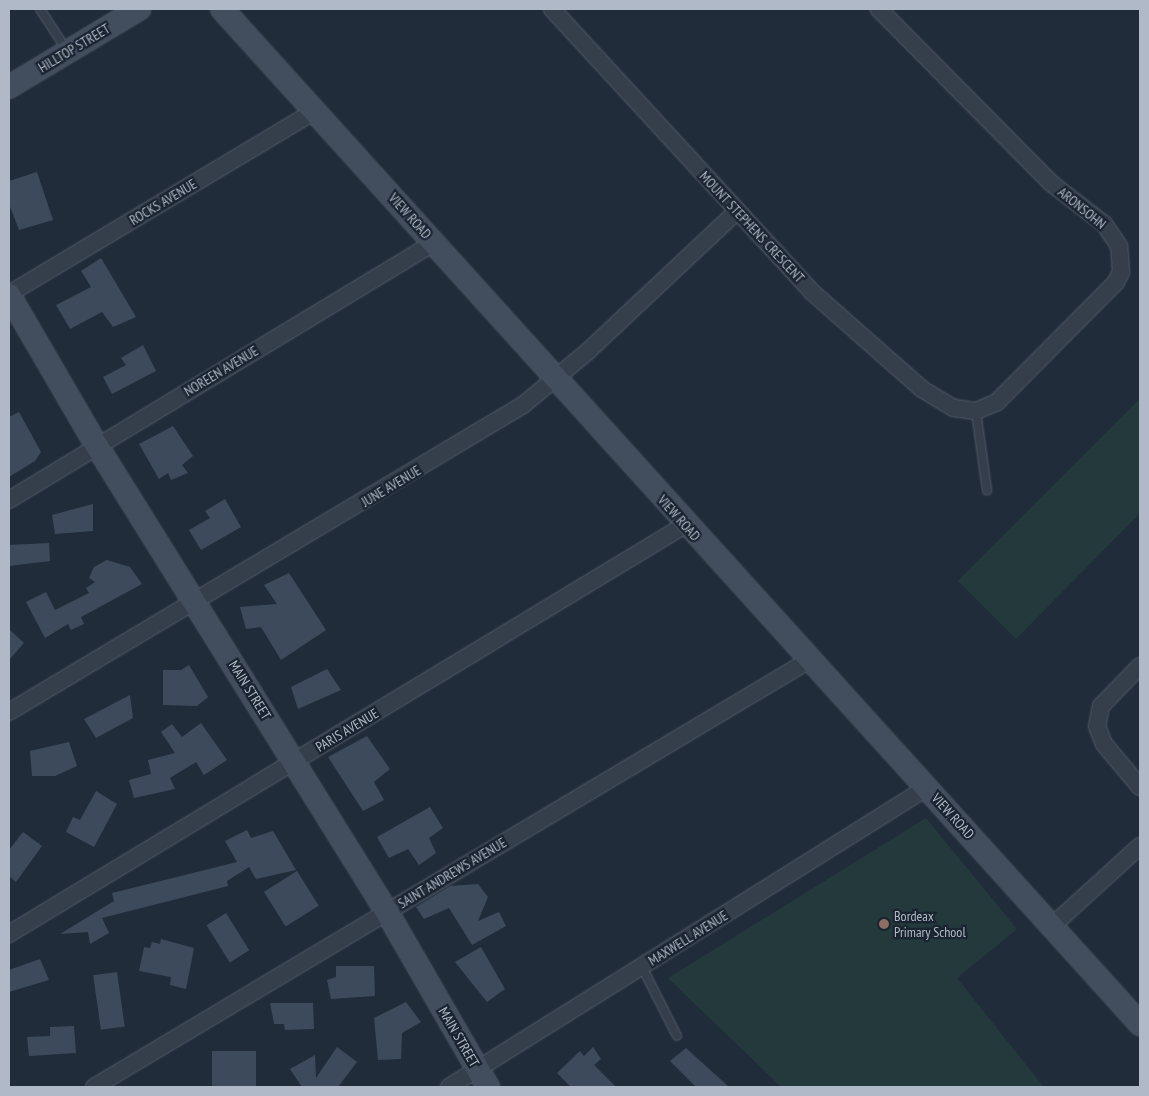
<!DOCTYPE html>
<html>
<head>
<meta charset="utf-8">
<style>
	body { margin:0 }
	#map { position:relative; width:1149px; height:1096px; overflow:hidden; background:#212c3b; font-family:"PT Sans Narrow",sans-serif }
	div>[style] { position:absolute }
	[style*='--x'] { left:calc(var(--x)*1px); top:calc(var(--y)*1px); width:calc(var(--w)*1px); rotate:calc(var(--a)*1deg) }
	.green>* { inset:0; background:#23393c }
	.building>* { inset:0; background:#3d4a5b; transform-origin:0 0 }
	.roads { filter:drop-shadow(0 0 1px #525c69) drop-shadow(0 0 1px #525c69) }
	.lane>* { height:8px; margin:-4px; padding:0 4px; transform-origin:4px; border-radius:4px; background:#353e4b }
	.street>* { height:16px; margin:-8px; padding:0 8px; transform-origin:8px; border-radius:8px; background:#353e4b }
	.secondary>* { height:22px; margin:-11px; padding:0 11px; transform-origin:11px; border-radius:11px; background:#424d5e }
	.dots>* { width:14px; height:14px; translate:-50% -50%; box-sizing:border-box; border:2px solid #1a2330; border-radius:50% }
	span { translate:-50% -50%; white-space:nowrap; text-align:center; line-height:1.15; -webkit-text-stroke:4.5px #1a2330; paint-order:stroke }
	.street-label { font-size:14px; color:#afb9c7 }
	.poi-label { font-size:14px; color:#afb9c7 }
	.left { translate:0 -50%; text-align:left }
	.frame { position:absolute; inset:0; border:10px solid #afb9c7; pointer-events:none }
</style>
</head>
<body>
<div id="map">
	<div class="green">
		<i style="clip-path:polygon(1140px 399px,1140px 513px,1016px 639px,958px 581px)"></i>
		<i style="clip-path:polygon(926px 818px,1017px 929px,957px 978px,1044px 1087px,781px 1087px,668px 978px)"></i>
	</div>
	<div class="building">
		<i style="clip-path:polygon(37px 172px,53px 220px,19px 230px,9px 204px,9px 181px)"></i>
		<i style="clip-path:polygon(101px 258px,136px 317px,113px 327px,102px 312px,70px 329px,56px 305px,91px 287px,81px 271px)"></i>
		<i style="clip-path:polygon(143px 345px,156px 371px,112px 394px,103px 377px,126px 365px,121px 358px)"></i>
		<i style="clip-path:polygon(19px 412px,41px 452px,35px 461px,9px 477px,9px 417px)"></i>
		<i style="clip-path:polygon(173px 426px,193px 456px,182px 465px,188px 473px,171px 480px,168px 473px,159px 479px,139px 444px)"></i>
		<i style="clip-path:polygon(225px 499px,241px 527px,201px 550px,189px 530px,210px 518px,205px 511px)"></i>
		<i style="clip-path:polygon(93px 504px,93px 531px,55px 534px,52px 515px)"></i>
		<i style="clip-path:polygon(49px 543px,50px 561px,9px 566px,9px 545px)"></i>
		<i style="clip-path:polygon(107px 560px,130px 567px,142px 584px,81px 617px,84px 624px,71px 630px,68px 624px,45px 638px,26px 602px,46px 592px,55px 610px,89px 593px,86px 588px,95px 582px,89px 578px,94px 567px)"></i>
		<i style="clip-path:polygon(289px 573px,326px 630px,281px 660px,261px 627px,246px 629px,240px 607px,277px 604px,264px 585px)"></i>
		<i style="clip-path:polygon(9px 629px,24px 643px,9px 660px)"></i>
		<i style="clip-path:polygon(189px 665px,208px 697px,197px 706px,163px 705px,163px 670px,181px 670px)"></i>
		<i style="clip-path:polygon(327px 669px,341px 690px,298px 709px,291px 687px)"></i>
		<i style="clip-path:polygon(130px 695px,133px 718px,96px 738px,84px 719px)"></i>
		<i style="clip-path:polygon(201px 723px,227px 760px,204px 775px,196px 762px,170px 778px,175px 789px,134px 798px,129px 780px,151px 774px,148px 760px,175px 753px,161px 732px,172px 724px,182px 737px)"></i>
		<i style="clip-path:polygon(367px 736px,390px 769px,374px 782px,384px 800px,363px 811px,328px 757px)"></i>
		<i style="clip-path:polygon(69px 742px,77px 766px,55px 776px,32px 776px,30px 751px)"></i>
		<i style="clip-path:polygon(96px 791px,117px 804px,94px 847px,66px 832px,73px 817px,80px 820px)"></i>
		<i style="clip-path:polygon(430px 807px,443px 828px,429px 838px,436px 853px,419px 865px,408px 849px,389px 858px,377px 837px)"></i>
		<i style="clip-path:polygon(247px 830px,251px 838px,273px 831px,296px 870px,256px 879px,249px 867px,227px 881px,228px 886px,102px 918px,109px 933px,90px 944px,88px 932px,60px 934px,114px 901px,112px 893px,237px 862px,225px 841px)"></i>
		<i style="clip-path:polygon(23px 832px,42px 846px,16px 882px,9px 876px,9px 850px)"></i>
		<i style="left:297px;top:871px;width:41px;height:39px;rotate:58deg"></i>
		<i style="clip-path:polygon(478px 884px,488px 897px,478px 921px,499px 912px,506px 926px,472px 945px,449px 908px,424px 919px,416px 907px,450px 886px)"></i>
		<i style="left:226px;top:913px;width:44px;height:23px;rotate:58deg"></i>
		<i style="clip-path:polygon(161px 939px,194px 948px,186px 989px,170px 985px,171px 977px,139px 971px,144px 947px,150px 948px,152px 942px,160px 944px)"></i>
		<i style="clip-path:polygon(481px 947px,505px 989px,487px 1002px,455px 962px)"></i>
		<i style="clip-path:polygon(40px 959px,49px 980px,9px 992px,9px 970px)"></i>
		<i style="clip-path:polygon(336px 966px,374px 966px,375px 996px,331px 999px,327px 980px,336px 977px)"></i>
		<i style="left:117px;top:972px;width:55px;height:24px;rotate:82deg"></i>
		<i style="clip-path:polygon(406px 1002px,421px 1022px,402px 1033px,401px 1059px,378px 1060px,374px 1018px)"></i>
		<i style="clip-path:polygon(270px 1003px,313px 1003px,314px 1029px,285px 1030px,284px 1024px,274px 1024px)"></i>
		<i style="clip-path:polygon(74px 1026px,76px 1053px,29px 1056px,27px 1037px,50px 1036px,50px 1027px)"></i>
		<i style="clip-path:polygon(337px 1047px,357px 1062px,338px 1087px,302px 1087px,290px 1069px,315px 1055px,316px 1078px)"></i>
		<i style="clip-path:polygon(593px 1047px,601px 1059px,594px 1065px,616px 1087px,571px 1087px,557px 1073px,580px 1051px,584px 1056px)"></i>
		<i style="clip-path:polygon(686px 1048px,729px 1087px,696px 1087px,670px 1061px)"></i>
		<i style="left:256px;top:1051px;width:36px;height:44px;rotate:90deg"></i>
	</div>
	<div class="roads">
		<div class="lane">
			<i style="--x:40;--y:9;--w:48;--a:57"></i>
			<i style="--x:976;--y:411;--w:80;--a:82.1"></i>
			<i style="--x:642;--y:967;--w:77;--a:63.1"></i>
		</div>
		<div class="street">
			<i style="--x:552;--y:9;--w:384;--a:47.4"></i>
			<i style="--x:812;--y:292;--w:147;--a:41.4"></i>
			<i style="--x:922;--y:389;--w:37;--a:31"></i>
			<i style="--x:954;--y:408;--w:22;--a:8"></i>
			<i style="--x:976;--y:411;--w:23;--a:-23"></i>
			<i style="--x:997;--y:402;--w:169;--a:-45.2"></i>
			<i style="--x:1116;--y:282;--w:11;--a:-63"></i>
			<i style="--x:1121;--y:272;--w:26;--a:-94"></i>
			<i style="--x:1119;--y:246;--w:27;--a:-124"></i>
			<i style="--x:1104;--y:224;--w:67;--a:-142.3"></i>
			<i style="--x:1051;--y:183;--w:245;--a:-134.7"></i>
			<i style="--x:9;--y:294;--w:358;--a:-30.9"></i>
			<i style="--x:9;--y:500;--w:497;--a:-31.2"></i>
			<i style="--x:1140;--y:666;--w:56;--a:134.3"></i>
			<i style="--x:1101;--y:706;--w:20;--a:101"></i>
			<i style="--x:1097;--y:726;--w:19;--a:69"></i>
			<i style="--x:1104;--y:744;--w:56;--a:50.1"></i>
			<i style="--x:9;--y:712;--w:599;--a:-30.85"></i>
			<i style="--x:523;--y:405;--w:83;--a:-39.6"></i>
			<i style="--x:587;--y:352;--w:206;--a:-43.2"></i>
			<i style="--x:1052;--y:926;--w:119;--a:-42.3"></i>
			<i style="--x:9;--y:934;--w:790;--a:-31.18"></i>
			<i style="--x:94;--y:1087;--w:835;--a:-30.83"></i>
			<i style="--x:449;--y:1087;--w:565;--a:-32.06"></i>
		</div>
		<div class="secondary">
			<i style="--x:222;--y:9;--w:1369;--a:47.87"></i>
			<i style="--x:9;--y:87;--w:152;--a:-31"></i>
			<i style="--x:9;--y:295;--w:175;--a:59.8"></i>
			<i style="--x:97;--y:446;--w:549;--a:58.11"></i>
			<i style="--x:387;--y:912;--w:202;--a:60"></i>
		</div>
	</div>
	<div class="dots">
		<i style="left:884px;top:924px;background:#8d6e63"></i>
	</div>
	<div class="street-label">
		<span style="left:74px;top:48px;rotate:-31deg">HILLTOP STREET</span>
		<span style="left:163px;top:202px;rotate:-31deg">ROCKS AVENUE</span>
		<span style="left:1082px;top:208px;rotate:39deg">ARONSOHN</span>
		<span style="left:410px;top:216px;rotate:48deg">VIEW ROAD</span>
		<span style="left:752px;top:227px;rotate:47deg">MOUNT STEPHENS CRESCENT</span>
		<span style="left:221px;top:371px;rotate:-31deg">NOREEN AVENUE</span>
		<span style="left:391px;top:486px;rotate:-31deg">JUNE AVENUE</span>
		<span style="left:679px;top:518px;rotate:48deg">VIEW ROAD</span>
		<span style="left:250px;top:690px;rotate:58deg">MAIN STREET</span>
		<span style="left:347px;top:730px;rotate:-31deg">PARIS AVENUE</span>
		<span style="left:953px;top:816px;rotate:48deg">VIEW ROAD</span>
		<span style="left:452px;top:873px;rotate:-31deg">SAINT ANDREWS AVENUE</span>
		<span style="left:688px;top:938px;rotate:-32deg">MAXWELL AVENUE</span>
		<span style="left:459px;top:1037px;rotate:60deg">MAIN STREET</span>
	</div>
	<div class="poi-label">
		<span class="left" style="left:894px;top:924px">Bordeax<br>Primary School</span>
	</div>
	<div class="frame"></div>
</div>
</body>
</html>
